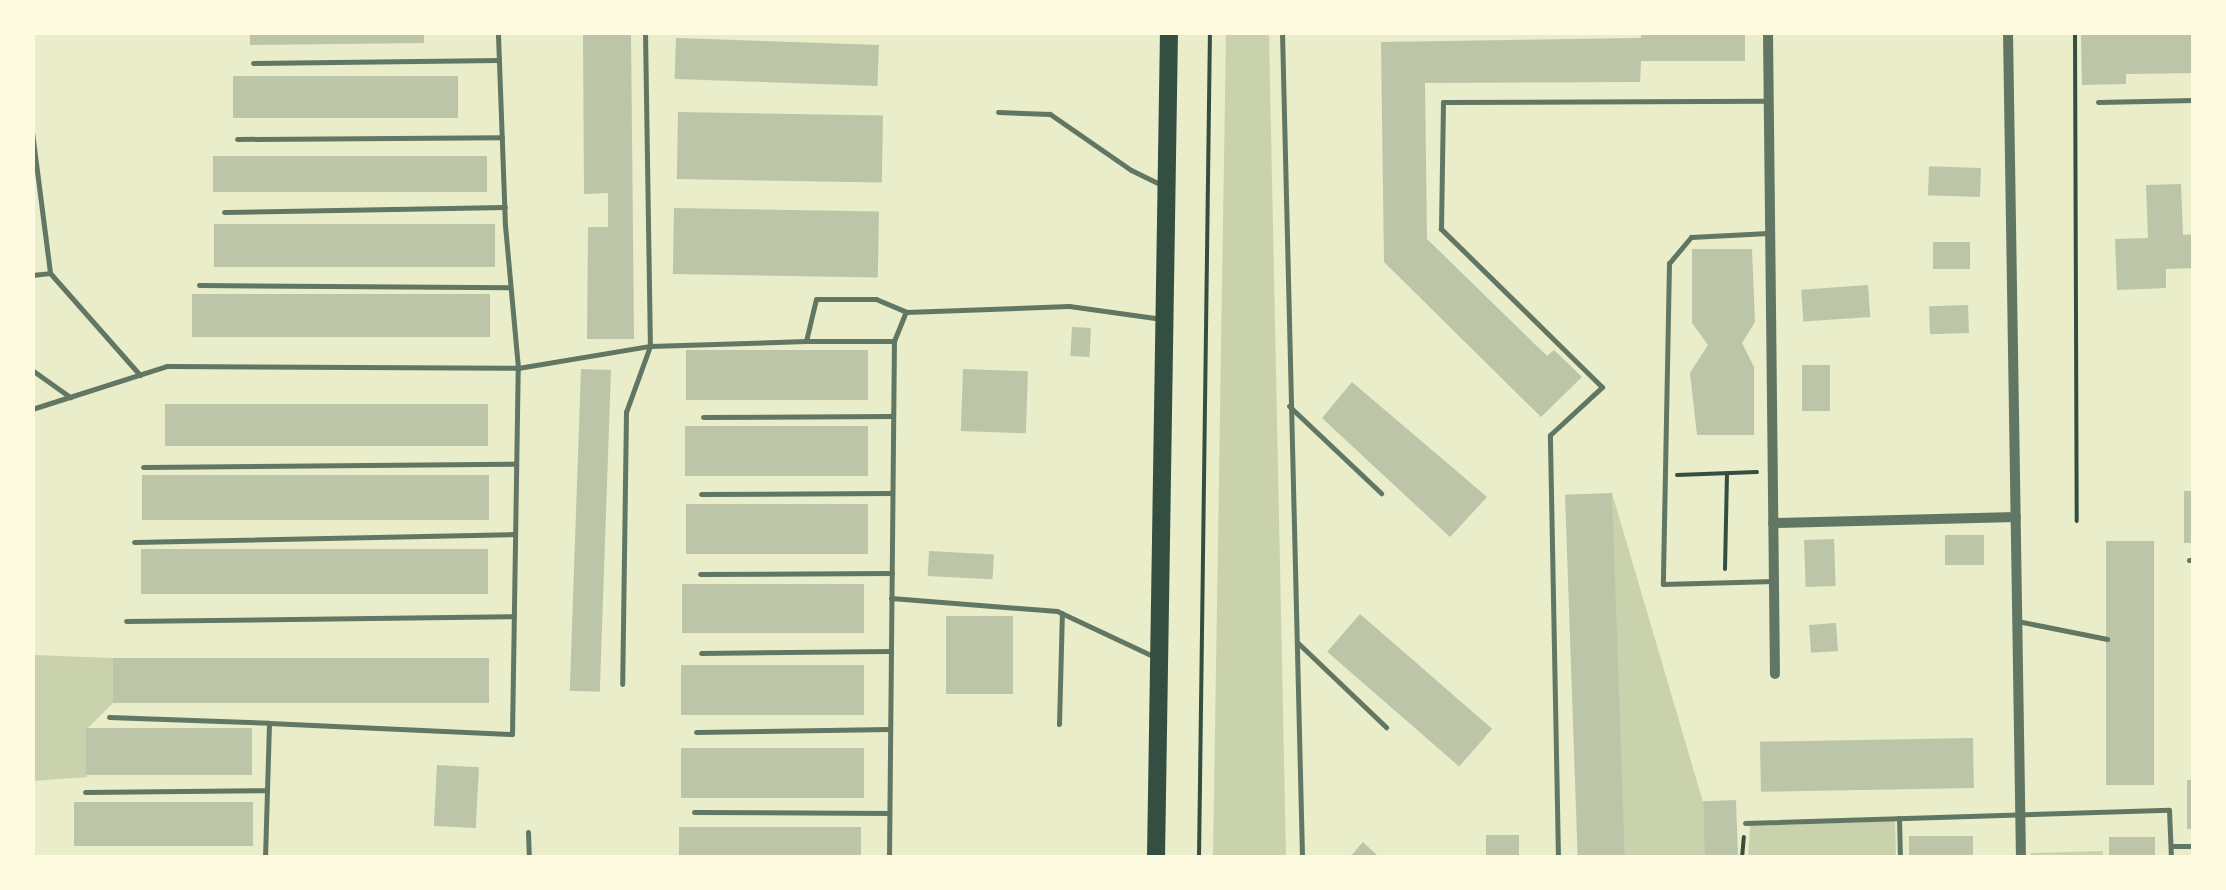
<!DOCTYPE html>
<html>
<head>
<meta charset="utf-8">
<style>
	body { margin:0 }
	#map { position:relative; width:2226px; height:890px; overflow:hidden; background:#e9edc9; font-family:Ubuntu,sans-serif }
	div>[style] { position:absolute }
	[style*='--x'] { left:calc(var(--x)*1px); top:calc(var(--y)*1px); width:calc(var(--w)*1px); rotate:calc(var(--a)*1deg) }
	.green>* { inset:0; background:#cad2ad }
	.building>* { inset:0; background:#bcc5a7; transform-origin:0 0 }
	.path>* { height:4px; margin:-2px; padding:0 2px; transform-origin:2px; border-radius:2px; background:#344e41 }
	.service>* { height:5px; margin:-2.5px; padding:0 2.5px; transform-origin:2.5px; border-radius:2.5px; background:#617663 }
	.minor>* { height:10px; margin:-5px; padding:0 5px; transform-origin:5px; border-radius:5px; background:#617663 }
	.primary>* { height:18px; margin:-9px; padding:0 9px; transform-origin:9px; border-radius:9px; background:#344e41 }
	span { translate:-50% -50%; white-space:nowrap; text-align:center; line-height:1.15; -webkit-text-stroke:9px #fefae0; paint-order:stroke }
	.frame { position:absolute; inset:0; border:35px solid #fefae0; pointer-events:none }
</style>
</head>
<body>
<div id="map">
	<div class="green">
		<i style="clip-path:polygon(1226px 33px,1269px 33px,1286px 857px,1213px 857px)"></i>
		<i style="clip-path:polygon(1612px 493px,1703px 802px,1706px 857px,1622px 857px)"></i>
		<i style="clip-path:polygon(33px 655px,113px 658px,113px 703px,86px 730px,87px 777px,33px 781px)"></i>
		<i style="clip-path:polygon(1895px 821px,1896px 857px,1748px 857px,1750px 826px)"></i>
		<i style="clip-path:polygon(2103px 851px,2103px 857px,2031px 857px,2031px 853px)"></i>
	</div>
	<div class="building">
		<i style="clip-path:polygon(250px 32px,424px 32px,424px 43px,250px 45px)"></i>
		<i style="clip-path:polygon(583px 32px,631px 32px,634px 339px,587px 339px,588px 227px,608px 227px,608px 193px,584px 194px)"></i>
		<i style="clip-path:polygon(1641px 32px,1745px 32px,1745px 61px,1641px 61px,1640px 82px,1425px 83px,1427px 239px,1547px 356px,1554px 350px,1582px 377px,1541px 417px,1384px 262px,1381px 42px,1641px 38px)"></i>
		<i style="clip-path:polygon(2094px 32px,2194px 32px,2194px 73px,2126px 74px,2126px 84px,2082px 85px,2081px 33px)"></i>
		<i style="left:676px;top:38px;width:203px;height:41px;rotate:2deg"></i>
		<i style="left:233px;top:76px;width:225px;height:42px"></i>
		<i style="left:678px;top:112px;width:205px;height:67px;rotate:1deg"></i>
		<i style="left:487px;top:156px;width:36px;height:274px;rotate:90deg"></i>
		<i style="left:1981px;top:168px;width:29px;height:52px;rotate:92deg"></i>
		<i style="clip-path:polygon(2181px 184px,2183px 235px,2194px 234px,2194px 268px,2166px 269px,2166px 288px,2117px 290px,2115px 239px,2148px 238px,2146px 185px)"></i>
		<i style="left:674px;top:208px;width:205px;height:66px;rotate:1deg"></i>
		<i style="left:495px;top:224px;width:43px;height:281px;rotate:90deg"></i>
		<i style="left:1933px;top:242px;width:37px;height:27px"></i>
		<i style="clip-path:polygon(1692px 249px,1752px 249px,1755px 322px,1742px 343px,1754px 367px,1754px 435px,1697px 435px,1690px 373px,1708px 345px,1692px 323px)"></i>
		<i style="left:1868px;top:285px;width:32px;height:67px;rotate:86deg"></i>
		<i style="left:490px;top:294px;width:43px;height:298px;rotate:90deg"></i>
		<i style="left:1968px;top:305px;width:28px;height:39px;rotate:88deg"></i>
		<i style="left:1072px;top:327px;width:19px;height:29px;rotate:3deg"></i>
		<i style="left:686px;top:350px;width:182px;height:50px"></i>
		<i style="left:1802px;top:365px;width:28px;height:46px"></i>
		<i style="left:581px;top:369px;width:30px;height:322px;rotate:2deg"></i>
		<i style="left:963px;top:369px;width:65px;height:62px;rotate:2deg"></i>
		<i style="clip-path:polygon(1352px 382px,1487px 497px,1450px 537px,1322px 418px)"></i>
		<i style="left:165px;top:404px;width:323px;height:42px"></i>
		<i style="left:868px;top:426px;width:50px;height:183px;rotate:90deg"></i>
		<i style="left:142px;top:475px;width:347px;height:45px"></i>
		<i style="left:2184px;top:491px;width:10px;height:52px"></i>
		<i style="left:1612px;top:493px;width:365px;height:47px;rotate:88deg"></i>
		<i style="left:686px;top:504px;width:182px;height:50px"></i>
		<i style="left:1945px;top:535px;width:39px;height:30px"></i>
		<i style="left:1834px;top:539px;width:47px;height:30px;rotate:88deg"></i>
		<i style="left:2154px;top:541px;width:244px;height:48px;rotate:90deg"></i>
		<i style="left:141px;top:549px;width:347px;height:45px"></i>
		<i style="left:929px;top:551px;width:65px;height:25px;rotate:3deg"></i>
		<i style="left:682px;top:584px;width:182px;height:49px"></i>
		<i style="left:1360px;top:614px;width:175px;height:50px;rotate:41deg"></i>
		<i style="left:946px;top:616px;width:67px;height:78px"></i>
		<i style="left:1836px;top:623px;width:28px;height:27px;rotate:86deg"></i>
		<i style="left:113px;top:658px;width:376px;height:45px"></i>
		<i style="left:681px;top:665px;width:183px;height:50px"></i>
		<i style="left:252px;top:728px;width:47px;height:166px;rotate:90deg"></i>
		<i style="left:1973px;top:738px;width:50px;height:213px;rotate:89deg"></i>
		<i style="left:864px;top:748px;width:50px;height:183px;rotate:90deg"></i>
		<i style="left:437px;top:765px;width:42px;height:61px;rotate:3deg"></i>
		<i style="left:2187px;top:780px;width:7px;height:49px"></i>
		<i style="left:1736px;top:800px;width:58px;height:33px;rotate:88deg"></i>
		<i style="left:74px;top:802px;width:179px;height:44px"></i>
		<i style="left:679px;top:827px;width:182px;height:31px"></i>
		<i style="left:1519px;top:835px;width:23px;height:33px;rotate:90deg"></i>
		<i style="left:1973px;top:836px;width:22px;height:64px;rotate:90deg"></i>
		<i style="left:2109px;top:837px;width:46px;height:21px"></i>
		<i style="clip-path:polygon(1363px 842px,1380px 858px,1349px 858px)"></i>
	</div>
	<div class="path">
		<i style="--x:2075;--y:32;--w:489;--a:89.8"></i>
		<i style="--x:1677;--y:475;--w:80;--a:-2.1"></i>
		<i style="--x:1725;--y:569;--w:96;--a:-88.8"></i>
		<i style="--x:1199;--y:858;--w:826;--a:-89.24"></i>
		<i style="--x:1742;--y:858;--w:21;--a:-85"></i>
	</div>
	<div class="service">
		<i style="--x:645;--y:32;--w:314;--a:89.1"></i>
		<i style="--x:650;--y:346;--w:156;--a:-1.8"></i>
		<i style="--x:806;--y:341;--w:43;--a:-76.6"></i>
		<i style="--x:816;--y:299;--w:60;--a:0"></i>
		<i style="--x:876;--y:299;--w:33;--a:23"></i>
		<i style="--x:906;--y:312;--w:163;--a:-2.1"></i>
		<i style="--x:1069;--y:306;--w:94;--a:8"></i>
		<i style="--x:1282;--y:32;--w:826;--a:88.61"></i>
		<i style="--x:253;--y:63;--w:246;--a:-0.7"></i>
		<i style="--x:2098;--y:102;--w:96;--a:-1.2"></i>
		<i style="--x:998;--y:112;--w:52;--a:2.2"></i>
		<i style="--x:1050;--y:114;--w:98;--a:34.7"></i>
		<i style="--x:1131;--y:170;--w:37;--a:26"></i>
		<i style="--x:32;--y:132;--w:142;--a:82.7"></i>
		<i style="--x:50;--y:273;--w:136;--a:48.6"></i>
		<i style="--x:237;--y:139;--w:265;--a:-0.4"></i>
		<i style="--x:224;--y:212;--w:281;--a:-1"></i>
		<i style="--x:1768;--y:233;--w:77;--a:177"></i>
		<i style="--x:1691;--y:237;--w:34;--a:130"></i>
		<i style="--x:1669;--y:263;--w:321;--a:91.1"></i>
		<i style="--x:1663;--y:584;--w:111;--a:-1.5"></i>
		<i style="--x:32;--y:275;--w:18;--a:-6"></i>
		<i style="--x:199;--y:285;--w:311;--a:0.4"></i>
		<i style="--x:806;--y:341;--w:88;--a:0"></i>
		<i style="--x:894;--y:341;--w:31;--a:-68"></i>
		<i style="--x:32;--y:370;--w:47;--a:35.4"></i>
		<i style="--x:1289;--y:406;--w:127;--a:43.4"></i>
		<i style="--x:32;--y:409;--w:142;--a:-17.7"></i>
		<i style="--x:167;--y:366;--w:351;--a:0.3"></i>
		<i style="--x:518;--y:368;--w:143;--a:-95.2"></i>
		<i style="--x:505;--y:226;--w:194;--a:-92.1"></i>
		<i style="--x:703;--y:417;--w:190;--a:-0.3"></i>
		<i style="--x:143;--y:467;--w:372;--a:-0.5"></i>
		<i style="--x:701;--y:494;--w:191;--a:-0.3"></i>
		<i style="--x:134;--y:542;--w:380;--a:-1.2"></i>
		<i style="--x:2189;--y:560;--w:5;--a:0"></i>
		<i style="--x:700;--y:574;--w:192;--a:-0.3"></i>
		<i style="--x:891;--y:598;--w:167;--a:4.5"></i>
		<i style="--x:1057;--y:611;--w:110;--a:25.2"></i>
		<i style="--x:126;--y:621;--w:388;--a:-0.7"></i>
		<i style="--x:2017;--y:621;--w:92;--a:11.3"></i>
		<i style="--x:1298;--y:643;--w:122;--a:43.7"></i>
		<i style="--x:701;--y:653;--w:190;--a:-0.6"></i>
		<i style="--x:109;--y:717;--w:160;--a:2.1"></i>
		<i style="--x:1059;--y:724;--w:111;--a:-88.5"></i>
		<i style="--x:696;--y:732;--w:194;--a:-0.9"></i>
		<i style="--x:85;--y:792;--w:179;--a:-0.6"></i>
		<i style="--x:694;--y:812;--w:195;--a:0.3"></i>
		<i style="--x:1899;--y:818;--w:40;--a:88.6"></i>
		<i style="--x:1745;--y:823;--w:424;--a:-1.8"></i>
		<i style="--x:2169;--y:810;--w:48;--a:87.6"></i>
		<i style="--x:528;--y:832;--w:26;--a:88"></i>
		<i style="--x:2172;--y:846;--w:22;--a:0"></i>
		<i style="--x:265;--y:858;--w:135;--a:-88.3"></i>
		<i style="--x:269;--y:723;--w:243;--a:2.6"></i>
		<i style="--x:512;--y:734;--w:366;--a:-89.1"></i>
		<i style="--x:518;--y:368;--w:134;--a:-9.5"></i>
		<i style="--x:650;--y:346;--w:70;--a:110"></i>
		<i style="--x:626;--y:412;--w:272;--a:90.8"></i>
		<i style="--x:889;--y:858;--w:517;--a:-89.45"></i>
		<i style="--x:1558;--y:858;--w:423;--a:-91.1"></i>
		<i style="--x:1550;--y:435;--w:71;--a:-42.7"></i>
		<i style="--x:1602;--y:387;--w:226;--a:-135.5"></i>
		<i style="--x:1441;--y:229;--w:127;--a:-89.1"></i>
		<i style="--x:1443;--y:102;--w:324;--a:-0.2"></i>
	</div>
	<div class="minor">
		<i style="--x:1768;--y:32;--w:642;--a:89.38"></i>
		<i style="--x:2008;--y:32;--w:826;--a:89.1"></i>
		<i style="--x:1773;--y:523;--w:243;--a:-1.4"></i>
	</div>
	<div class="primary">
		<i style="--x:1156;--y:858;--w:826;--a:-89.1"></i>
	</div>
	<div class="frame"></div>
</div>
</body>
</html>
